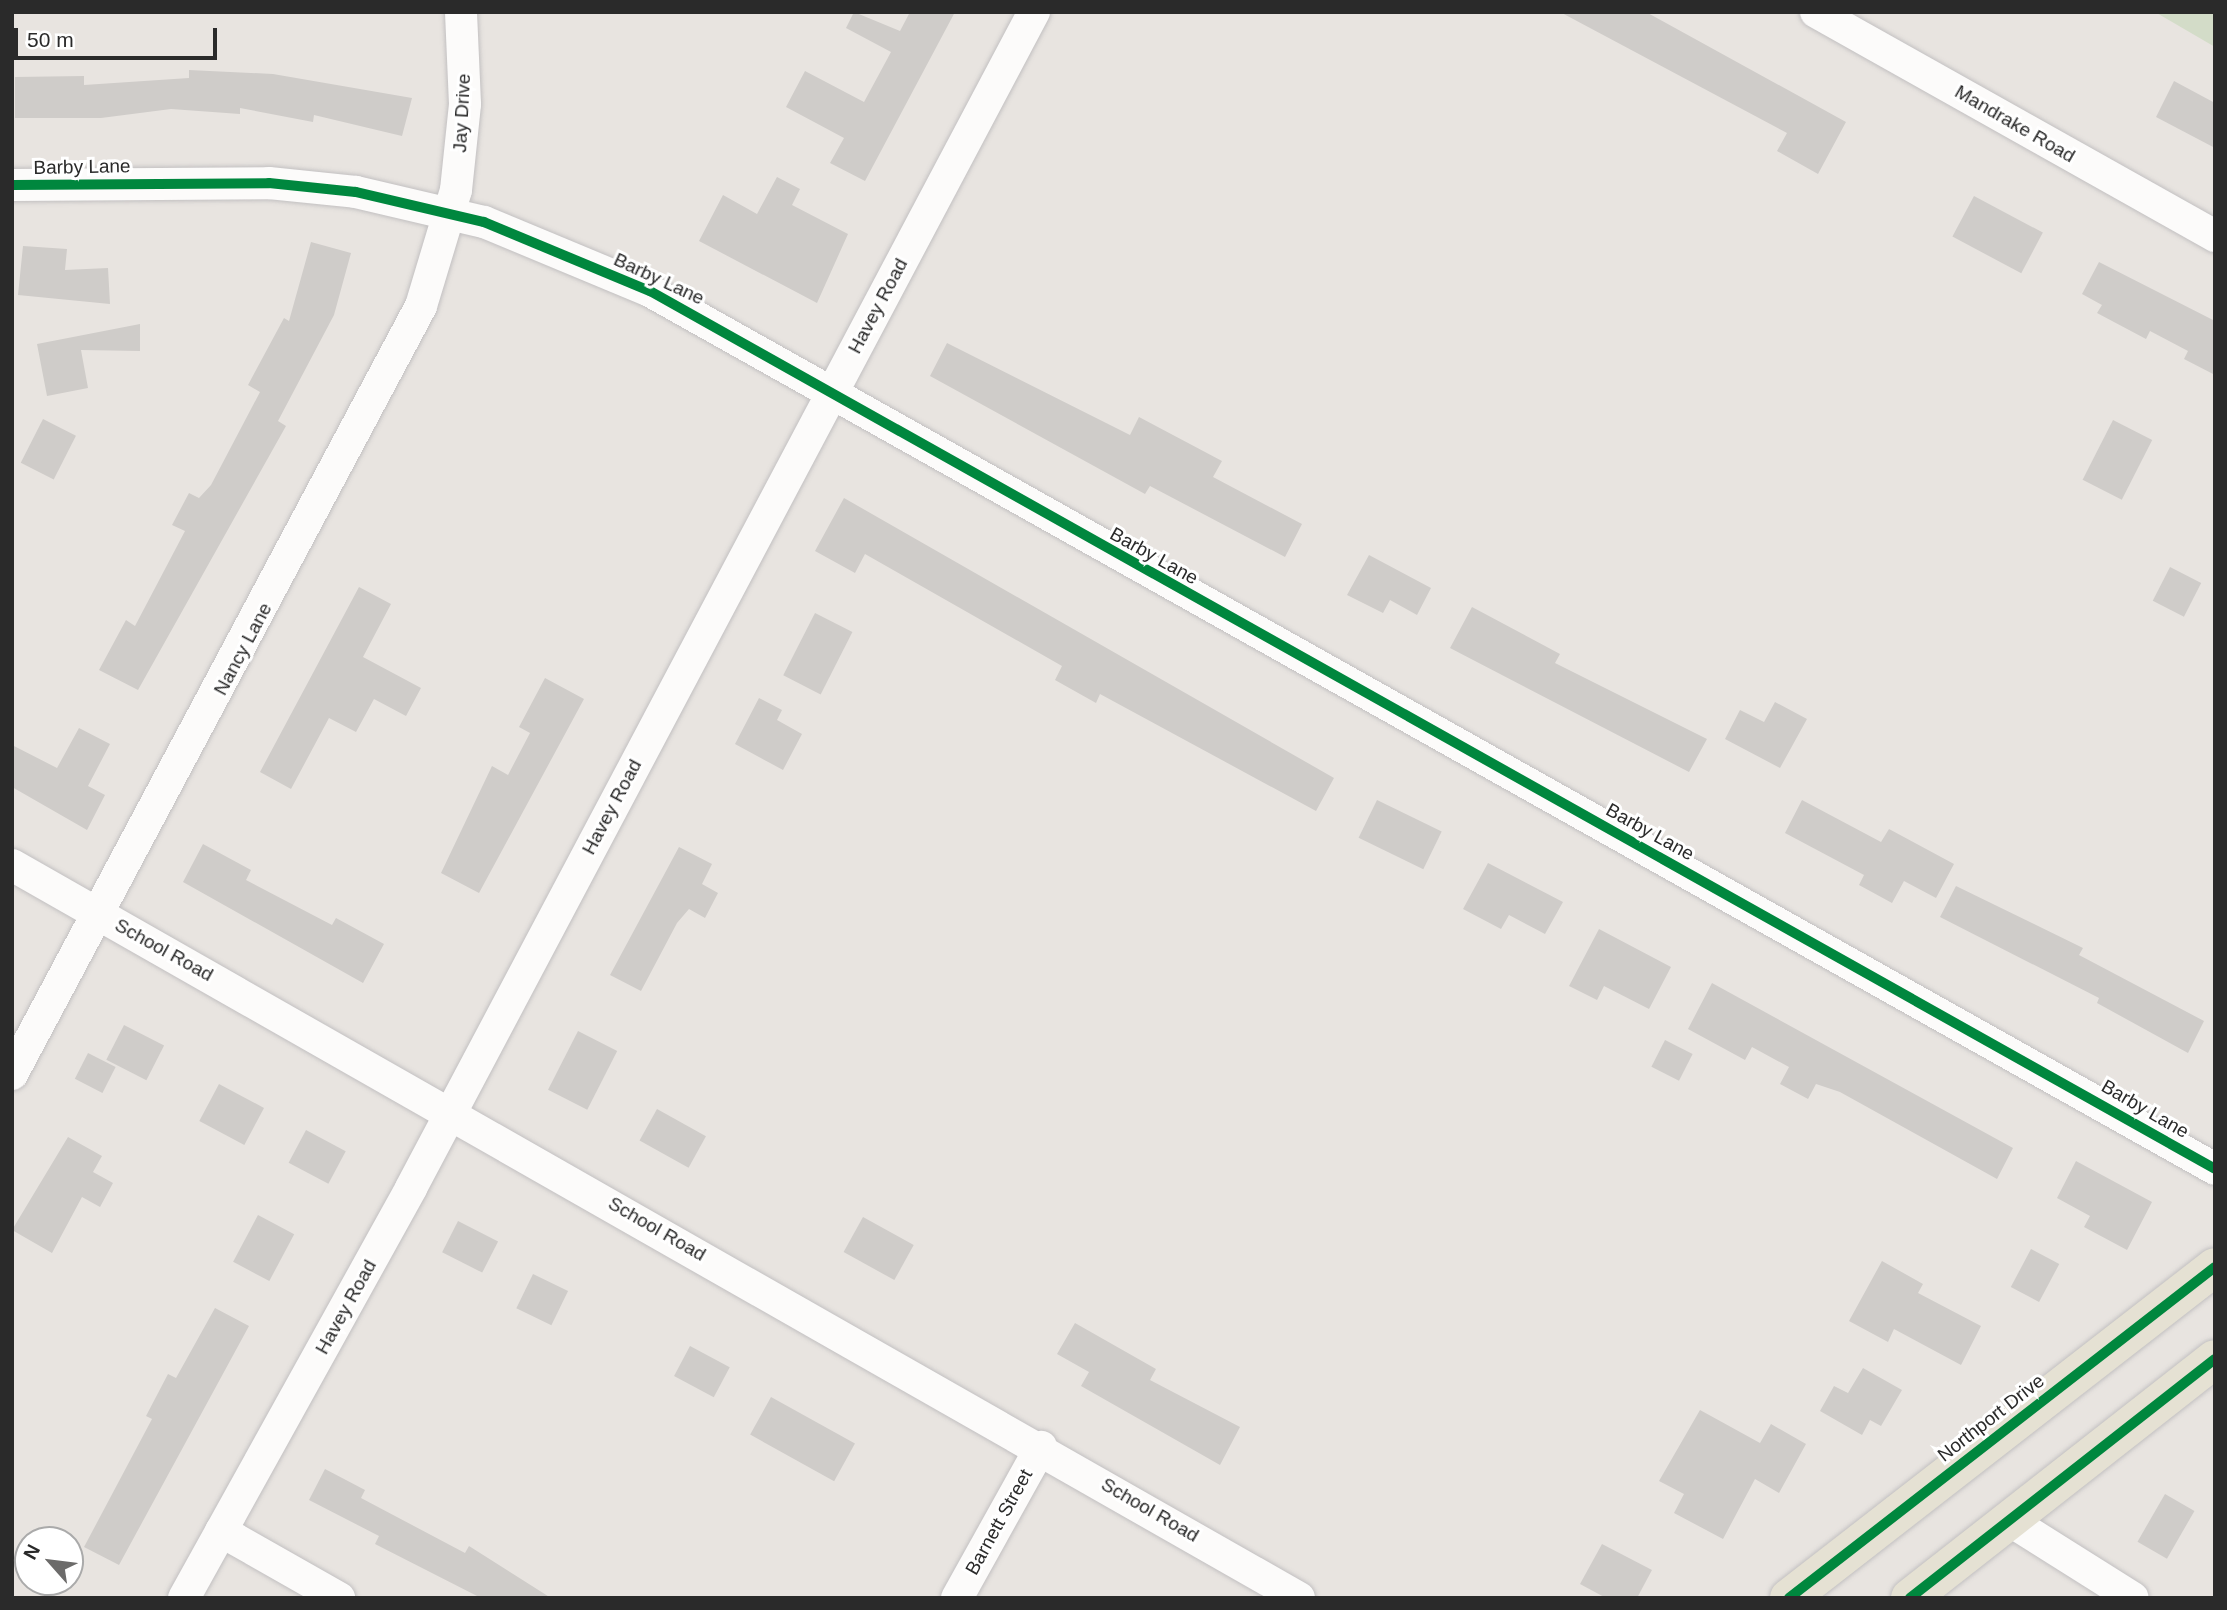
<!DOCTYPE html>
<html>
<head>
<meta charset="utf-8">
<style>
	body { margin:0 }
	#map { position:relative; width:2227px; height:1610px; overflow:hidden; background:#e8e4e0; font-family:Arial,sans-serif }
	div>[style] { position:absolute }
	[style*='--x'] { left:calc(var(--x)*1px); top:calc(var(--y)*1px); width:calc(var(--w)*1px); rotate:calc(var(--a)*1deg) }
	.cemetery>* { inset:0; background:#d3dcc8 }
	.building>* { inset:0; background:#cfccc9; transform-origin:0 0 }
	.roads { filter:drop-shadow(0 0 2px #c2c0c1) drop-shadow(0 0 2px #c2c0c1) }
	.street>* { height:32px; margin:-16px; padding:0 16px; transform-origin:16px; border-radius:16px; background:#fcfbfa }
	.primary>* { height:38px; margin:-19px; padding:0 19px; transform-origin:19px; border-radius:19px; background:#e5e1d3 }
	.cycleway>* { height:10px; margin:-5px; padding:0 5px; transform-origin:5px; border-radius:5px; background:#00873e }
	span { translate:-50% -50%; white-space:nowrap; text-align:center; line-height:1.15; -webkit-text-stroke:6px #fff; paint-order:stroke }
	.street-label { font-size:19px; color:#2a2a2a }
	.frame { position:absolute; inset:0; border:14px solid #2a2a2a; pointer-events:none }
	.north { position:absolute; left:14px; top:1526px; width:70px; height:70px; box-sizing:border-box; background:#fff; border:2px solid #aaa; border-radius:50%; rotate:298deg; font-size:19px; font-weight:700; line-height:28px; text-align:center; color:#2a2a2a }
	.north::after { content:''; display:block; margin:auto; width:24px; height:32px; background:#6c6b6a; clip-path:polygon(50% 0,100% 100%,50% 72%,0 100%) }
	.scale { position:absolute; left:14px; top:28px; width:203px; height:32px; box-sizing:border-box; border:4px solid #2a2a2a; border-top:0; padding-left:9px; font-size:21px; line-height:24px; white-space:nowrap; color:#2a2a2a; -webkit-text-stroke:5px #fff; paint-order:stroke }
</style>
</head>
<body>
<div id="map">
	<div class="cemetery">
		<i style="clip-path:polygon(2155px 12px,2215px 12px,2215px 47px)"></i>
	</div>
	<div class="building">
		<i style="clip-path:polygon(854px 12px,900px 31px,910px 12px,955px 12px,865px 181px,830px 163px,844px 138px,786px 107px,805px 71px,864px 102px,891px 52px,846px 28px)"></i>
		<i style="clip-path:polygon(1560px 12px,1646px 12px,1846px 122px,1818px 174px,1777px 151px,1787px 133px)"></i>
		<i style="clip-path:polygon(189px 70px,273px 74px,412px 98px,402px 136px,314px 115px,313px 122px,240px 108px,240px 114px,171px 109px,101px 118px,15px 118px,15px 77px,84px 76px,84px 85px,189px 78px)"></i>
		<i style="clip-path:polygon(2174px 81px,2215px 103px,2215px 148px,2156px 117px)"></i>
		<i style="clip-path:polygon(777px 177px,800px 189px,792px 205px,848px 234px,817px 303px,699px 241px,723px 195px,757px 214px)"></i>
		<i style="left:1974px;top:196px;width:78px;height:46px;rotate:28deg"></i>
		<i style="clip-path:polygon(311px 242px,351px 253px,334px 315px,278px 421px,286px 426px,138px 690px,99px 670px,126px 620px,135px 626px,185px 531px,172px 525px,189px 493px,199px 498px,211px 485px,260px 392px,248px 385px,284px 318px,289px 321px)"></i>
		<i style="clip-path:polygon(23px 246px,67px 249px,65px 270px,108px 268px,110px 304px,18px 295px)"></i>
		<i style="clip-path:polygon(2099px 262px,2215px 321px,2215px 375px,2184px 359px,2188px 351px,2150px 331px,2146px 339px,2097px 313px,2102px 305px,2082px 294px)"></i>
		<i style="clip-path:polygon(140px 324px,140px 351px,81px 350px,88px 388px,47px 396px,37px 344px)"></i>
		<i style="clip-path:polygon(947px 343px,1130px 435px,1139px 417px,1222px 461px,1213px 477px,1302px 524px,1285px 557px,1150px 486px,1145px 494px,930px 376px)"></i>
		<i style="left:43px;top:419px;width:37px;height:49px;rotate:27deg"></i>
		<i style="left:2113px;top:420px;width:44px;height:67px;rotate:27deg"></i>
		<i style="clip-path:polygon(844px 498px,1334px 778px,1316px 811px,1100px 694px,1096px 703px,1055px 680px,1062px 666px,865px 554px,855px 573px,815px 551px)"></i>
		<i style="clip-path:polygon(1369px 555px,1431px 588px,1417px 615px,1390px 600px,1383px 613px,1347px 595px)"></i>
		<i style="left:2170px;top:567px;width:35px;height:38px;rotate:27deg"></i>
		<i style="clip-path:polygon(359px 587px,391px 604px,363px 657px,421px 688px,406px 716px,374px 699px,356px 732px,329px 718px,291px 789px,260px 772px)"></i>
		<i style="clip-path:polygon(1472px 607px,1560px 654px,1555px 663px,1707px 739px,1689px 772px,1450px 648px)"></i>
		<i style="left:815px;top:613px;width:42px;height:70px;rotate:27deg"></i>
		<i style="clip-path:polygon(545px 678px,584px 699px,479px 893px,441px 873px,492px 766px,508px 775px,530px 733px,519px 727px)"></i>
		<i style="clip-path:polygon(759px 698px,782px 710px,777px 720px,802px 734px,783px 770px,735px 744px)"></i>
		<i style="clip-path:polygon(1775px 702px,1807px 719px,1780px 768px,1725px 739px,1740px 710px,1764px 722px)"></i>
		<i style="clip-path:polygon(79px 728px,110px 744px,88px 786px,105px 795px,87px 830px,12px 787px,12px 745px,57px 768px)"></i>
		<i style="left:1377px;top:800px;width:72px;height:42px;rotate:26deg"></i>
		<i style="clip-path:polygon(1802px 800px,1881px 842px,1889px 829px,1954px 864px,1936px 898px,1904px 881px,1892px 903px,1859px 885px,1864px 875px,1785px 833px)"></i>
		<i style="clip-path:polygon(203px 844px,251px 870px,246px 880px,332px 925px,336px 918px,384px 944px,363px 983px,183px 882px)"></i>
		<i style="clip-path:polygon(679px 847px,712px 864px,702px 884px,718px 893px,705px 918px,689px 909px,677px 923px,641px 991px,610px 975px)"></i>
		<i style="clip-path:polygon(1488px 863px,1563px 902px,1545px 934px,1509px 915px,1501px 929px,1463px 909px)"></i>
		<i style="clip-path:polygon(1956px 886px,2083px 948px,2079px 955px,2204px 1021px,2188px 1053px,2097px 1003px,2099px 998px,1940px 917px)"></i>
		<i style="clip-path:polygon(1599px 929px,1671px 967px,1649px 1009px,1604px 986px,1597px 1000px,1569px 986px)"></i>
		<i style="clip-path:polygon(1712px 983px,2013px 1148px,1997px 1179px,1840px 1092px,1816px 1084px,1808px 1099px,1780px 1084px,1789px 1067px,1752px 1047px,1745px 1060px,1688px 1029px)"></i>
		<i style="left:124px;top:1025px;width:45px;height:39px;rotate:27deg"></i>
		<i style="left:578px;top:1031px;width:44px;height:66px;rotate:27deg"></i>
		<i style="left:1665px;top:1040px;width:31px;height:30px;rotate:27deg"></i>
		<i style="left:88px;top:1053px;width:31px;height:29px;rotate:27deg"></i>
		<i style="left:219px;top:1084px;width:51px;height:42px;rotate:28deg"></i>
		<i style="left:657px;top:1109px;width:56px;height:36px;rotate:29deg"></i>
		<i style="left:306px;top:1130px;width:45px;height:37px;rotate:28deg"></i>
		<i style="clip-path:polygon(68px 1137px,102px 1156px,93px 1172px,113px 1183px,100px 1207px,82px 1197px,52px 1253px,12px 1230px)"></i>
		<i style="clip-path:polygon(2076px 1161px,2152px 1202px,2127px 1250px,2084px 1227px,2090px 1216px,2057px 1198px)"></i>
		<i style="left:258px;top:1215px;width:41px;height:53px;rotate:28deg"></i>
		<i style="left:863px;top:1217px;width:58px;height:40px;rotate:29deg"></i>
		<i style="left:458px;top:1221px;width:45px;height:35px;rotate:27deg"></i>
		<i style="left:2031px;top:1249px;width:32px;height:43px;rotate:28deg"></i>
		<i style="clip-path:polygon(1882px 1261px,1923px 1284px,1918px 1293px,1981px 1326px,1961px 1365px,1894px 1329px,1888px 1342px,1849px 1321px)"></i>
		<i style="left:533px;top:1274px;width:39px;height:38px;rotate:26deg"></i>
		<i style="clip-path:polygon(215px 1308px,249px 1326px,119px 1565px,84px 1547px,152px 1419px,146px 1416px,168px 1374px,176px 1378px)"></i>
		<i style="clip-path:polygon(1075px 1323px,1156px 1369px,1150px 1380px,1240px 1427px,1220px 1465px,1081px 1386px,1089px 1372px,1057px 1354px)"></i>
		<i style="left:690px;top:1346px;width:45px;height:34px;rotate:28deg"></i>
		<i style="clip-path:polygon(1863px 1368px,1902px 1390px,1881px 1426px,1870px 1420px,1862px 1435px,1820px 1411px,1834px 1386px,1848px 1393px)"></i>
		<i style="left:771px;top:1397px;width:96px;height:43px;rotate:29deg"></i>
		<i style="clip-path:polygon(1700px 1410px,1760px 1443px,1771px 1424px,1806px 1444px,1779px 1493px,1755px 1479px,1723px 1539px,1674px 1513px,1684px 1494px,1659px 1481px)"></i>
		<i style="clip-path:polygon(325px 1469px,365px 1490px,361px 1498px,465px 1553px,469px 1546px,551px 1598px,481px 1598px,375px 1544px,379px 1536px,309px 1500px)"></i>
		<i style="left:2165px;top:1494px;width:34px;height:55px;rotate:30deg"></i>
		<i style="clip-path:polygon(1602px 1544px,1652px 1570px,1637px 1598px,1606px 1598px,1580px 1584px)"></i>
	</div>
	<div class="roads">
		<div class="street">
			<i style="--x:1816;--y:12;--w:458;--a:29.3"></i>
			<i style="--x:12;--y:185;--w:257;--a:-0.4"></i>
			<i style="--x:269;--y:183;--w:87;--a:5.9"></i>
			<i style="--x:356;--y:192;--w:131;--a:13.2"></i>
			<i style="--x:484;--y:222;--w:180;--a:22.6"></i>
			<i style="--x:650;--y:291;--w:1794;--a:29.29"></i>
			<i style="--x:12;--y:865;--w:1481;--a:29.66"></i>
			<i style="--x:12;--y:1074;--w:870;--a:-61.96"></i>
			<i style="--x:421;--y:306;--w:121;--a:-73.2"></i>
			<i style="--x:456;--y:190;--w:86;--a:-84"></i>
			<i style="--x:465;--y:104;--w:92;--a:-92.5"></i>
			<i style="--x:2009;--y:1520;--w:146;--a:32.2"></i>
			<i style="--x:221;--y:1531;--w:136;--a:29.6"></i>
			<i style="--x:184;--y:1598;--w:469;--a:-61"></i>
			<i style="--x:411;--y:1188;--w:1331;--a:-62.09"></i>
			<i style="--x:957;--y:1598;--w:173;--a:-60.9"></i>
		</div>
		<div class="primary">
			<i style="--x:1789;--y:1598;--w:539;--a:-37.85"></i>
			<i style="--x:1910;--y:1598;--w:387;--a:-38.1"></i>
		</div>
	</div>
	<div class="cycleway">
		<i style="--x:12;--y:185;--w:257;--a:-0.4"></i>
		<i style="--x:269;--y:183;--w:87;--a:5.9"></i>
		<i style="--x:356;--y:192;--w:131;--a:13.2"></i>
		<i style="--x:484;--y:222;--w:180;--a:22.6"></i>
		<i style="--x:650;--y:291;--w:1794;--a:29.29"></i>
		<i style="--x:1789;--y:1598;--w:539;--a:-37.85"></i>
		<i style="--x:1910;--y:1598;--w:387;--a:-38.1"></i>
	</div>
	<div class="street-label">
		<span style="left:462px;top:113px;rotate:-87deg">Jay Drive</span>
		<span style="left:2015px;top:124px;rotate:30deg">Mandrake Road</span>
		<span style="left:82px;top:167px;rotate:-1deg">Barby Lane</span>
		<span style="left:659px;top:279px;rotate:25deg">Barby Lane</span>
		<span style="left:878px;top:306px;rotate:-62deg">Havey Road</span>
		<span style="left:1154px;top:556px;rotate:29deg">Barby Lane</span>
		<span style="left:243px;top:649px;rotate:-62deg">Nancy Lane</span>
		<span style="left:612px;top:807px;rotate:-62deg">Havey Road</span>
		<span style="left:1650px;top:832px;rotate:29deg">Barby Lane</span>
		<span style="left:164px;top:950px;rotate:29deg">School Road</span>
		<span style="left:2145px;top:1109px;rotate:30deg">Barby Lane</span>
		<span style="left:657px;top:1229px;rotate:30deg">School Road</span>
		<span style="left:346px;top:1307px;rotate:-61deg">Havey Road</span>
		<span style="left:1991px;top:1418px;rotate:-38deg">Northport Drive</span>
		<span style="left:1150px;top:1510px;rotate:30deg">School Road</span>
		<span style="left:999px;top:1522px;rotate:-61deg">Barnett Street</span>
	</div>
	<div class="frame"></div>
	<div class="north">N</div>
	<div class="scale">50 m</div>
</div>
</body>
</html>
